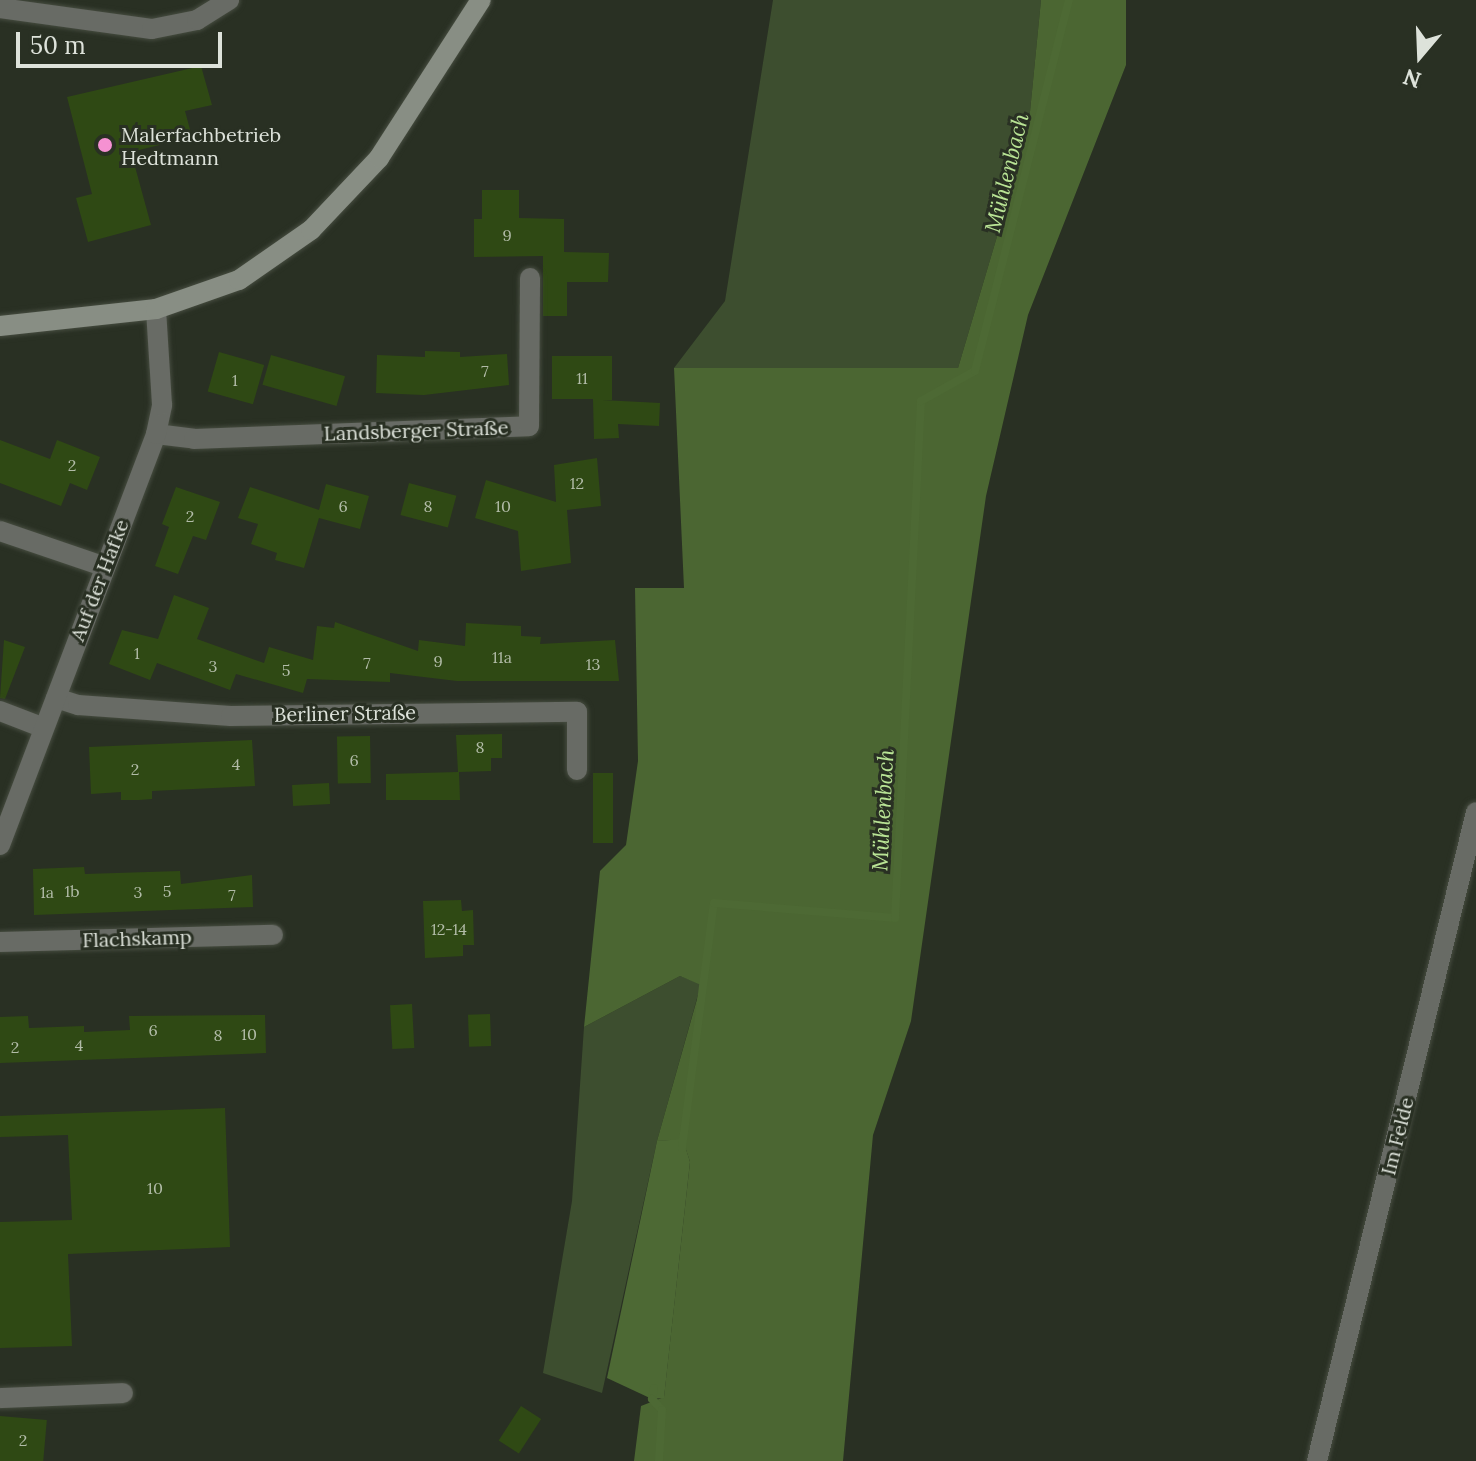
<!DOCTYPE html>
<html>
<head>
<meta charset="utf-8">
<style>
	body { margin:0 }
	#map { position:relative; width:1476px; height:1461px; overflow:hidden; background:#293023; font-family:Lora,serif }
	div>[style] { position:absolute }
	[style*='--x'] { left:calc(var(--x)*1px); top:calc(var(--y)*1px); width:calc(var(--w)*1px); rotate:calc(var(--a)*1deg) }
	.green>* { inset:0; background:#3d4e2f }
	.forest>* { inset:0; background:#4b6632 }
	.water>* { inset:0; background:#4d6934 }
	.stream>* { height:8px; margin:-4px; padding:0 4px; transform-origin:4px; border-radius:4px; background:#4d6934 }
	.building>* { inset:0; background:#2f4914; transform-origin:0 0 }
	.roads { filter:drop-shadow(0 0 2px #464c40) drop-shadow(0 0 2px #464c40) }
	.minor>* { height:20px; margin:-10px; padding:0 10px; transform-origin:10px; border-radius:10px; background:#686b65 }
	.secondary>* { height:20px; margin:-10px; padding:0 10px; transform-origin:10px; border-radius:10px; background:#888e84 }
	.dots>* { width:22px; height:22px; translate:-50% -50%; box-sizing:border-box; border:4px solid #293023; border-radius:50% }
	span { translate:-50% -50%; white-space:nowrap; text-align:center; line-height:1.15; -webkit-text-stroke:6px #293023; paint-order:stroke }
	.number-label { font-size:16px; color:#b2bca8 }
	.number-label span { -webkit-text-stroke-width:0 }
	.poi-label { font-size:20px; color:#dde2da }
	.left { translate:0 -50%; text-align:left }
	.street-label { font-size:20px; color:#dde2da }
	.water-label { font-size:22px; color:#b9e495; font-style:italic }
	.north { position:absolute; left:1380px; top:16px; width:80px; height:80px; -webkit-text-stroke:6px #293023; paint-order:stroke; rotate:199deg; font-size:22px; font-weight:700; line-height:32px; text-align:center; color:#dde2da }
	.north::after { content:''; display:block; margin:auto; width:28px; height:36px; background:#dde2da; clip-path:polygon(50% 0,100% 100%,50% 72%,0 100%) }
	.scale { position:absolute; left:16px; top:32px; width:206px; height:36px; box-sizing:border-box; border:4px solid #dde2da; border-top:0; padding-left:10px; font-size:24px; line-height:28px; white-space:nowrap; color:#dde2da; -webkit-text-stroke:6px #293023; paint-order:stroke }
</style>
</head>
<body>
<div id="map">
	<div class="green">
		<i style="clip-path:polygon(773px 0,1041px 0,1028px 132px,958px 368px,674px 368px,725px 301px)"></i>
		<i style="clip-path:polygon(680px 976px,701px 984px,657px 1141px,602px 1393px,543px 1373px,572px 1201px,584px 1027px)"></i>
	</div>
	<div class="forest">
		<i style="clip-path:polygon(1041px 0,1126px 0,1126px 65px,1028px 315px,986px 496px,911px 1021px,873px 1135px,843px 1461px,634px 1461px,641px 1406px,664px 1397px,690px 1162px,683px 1140px,657px 1141px,701px 985px,680px 976px,584px 1027px,600px 871px,626px 845px,638px 761px,635px 588px,684px 588px,674px 368px,958px 368px,1028px 132px)"></i>
	</div>
	<div class="water">
		<i style="clip-path:polygon(683px 1139px,690px 1162px,664px 1398px,652px 1399px,607px 1378px,657px 1141px)"></i>
	</div>
	<div class="stream">
		<i style="--x:682;--y:1148;--w:247;--a:-82.6"></i>
		<i style="--x:714;--y:903;--w:182;--a:4.7"></i>
		<i style="--x:895;--y:918;--w:518;--a:-87.12"></i>
		<i style="--x:921;--y:401;--w:62;--a:-29.1"></i>
		<i style="--x:975;--y:371;--w:383;--a:-75.8"></i>
		<i style="--x:654;--y:1388;--w:11;--a:100"></i>
		<i style="--x:652;--y:1399;--w:15;--a:48"></i>
		<i style="--x:662;--y:1410;--w:51;--a:93.4"></i>
	</div>
	<div class="building">
		<i style="clip-path:polygon(201px 66px,212px 105px,185px 111px,192px 137px,131px 152px,151px 225px,88px 242px,76px 198px,92px 194px,67px 97px)"></i>
		<i style="clip-path:polygon(482px 190px,519px 190px,519px 218px,564px 219px,564px 252px,609px 253px,608px 282px,567px 282px,567px 316px,543px 316px,543px 256px,474px 257px,474px 219px,482px 219px)"></i>
		<i style="clip-path:polygon(425px 351px,460px 352px,460px 357px,507px 354px,509px 385px,424px 395px,376px 393px,377px 355px,425px 357px)"></i>
		<i style="left:219px;top:352px;width:47px;height:41px;rotate:16deg"></i>
		<i style="left:271px;top:355px;width:77px;height:31px;rotate:16deg"></i>
		<i style="clip-path:polygon(552px 356px,612px 356px,612px 400px,602px 400px,660px 403px,659px 426px,618px 424px,619px 438px,594px 439px,593px 399px,552px 399px)"></i>
		<i style="clip-path:polygon(0 440px,50px 459px,57px 440px,100px 457px,87px 490px,70px 483px,61px 506px,0 483px)"></i>
		<i style="clip-path:polygon(597px 458px,601px 506px,567px 510px,571px 563px,521px 571px,518px 531px,475px 518px,486px 480px,556px 502px,554px 465px)"></i>
		<i style="left:409px;top:483px;width:49px;height:33px;rotate:15deg"></i>
		<i style="clip-path:polygon(326px 484px,369px 496px,360px 529px,319px 518px,304px 568px,275px 560px,277px 553px,251px 544px,258px 524px,238px 518px,250px 487px,319px 510px)"></i>
		<i style="clip-path:polygon(176px 487px,220px 502px,206px 540px,193px 536px,178px 574px,155px 566px,169px 527px,162px 524px)"></i>
		<i style="clip-path:polygon(174px 595px,209px 608px,197px 639px,264px 663px,269px 647px,313px 660px,317px 626px,334px 628px,335px 622px,418px 651px,419px 640px,465px 646px,466px 623px,521px 626px,521px 636px,541px 637px,540px 644px,615px 640px,619px 681px,457px 681px,390px 673px,390px 682px,307px 679px,303px 693px,236px 674px,230px 690px,157px 663px,150px 680px,109px 664px,122px 630px,158px 639px)"></i>
		<i style="clip-path:polygon(4px 640px,25px 647px,5px 699px,0 698px)"></i>
		<i style="clip-path:polygon(502px 734px,502px 758px,491px 758px,491px 771px,459px 772px,460px 800px,386px 800px,386px 774px,458px 772px,456px 735px)"></i>
		<i style="left:370px;top:736px;width:47px;height:33px;rotate:89deg"></i>
		<i style="clip-path:polygon(252px 740px,255px 786px,152px 791px,152px 799px,139px 800px,121px 800px,121px 792px,91px 794px,89px 747px)"></i>
		<i style="left:593px;top:773px;width:20px;height:70px"></i>
		<i style="left:329px;top:783px;width:21px;height:37px;rotate:87deg"></i>
		<i style="clip-path:polygon(84px 867px,85px 874px,180px 871px,181px 884px,252px 875px,253px 907px,34px 915px,33px 869px)"></i>
		<i style="clip-path:polygon(461px 900px,462px 911px,473px 910px,474px 945px,463px 945px,463px 956px,425px 958px,423px 901px)"></i>
		<i style="left:412px;top:1004px;width:44px;height:22px;rotate:87deg"></i>
		<i style="left:490px;top:1014px;width:32px;height:22px;rotate:88deg"></i>
		<i style="clip-path:polygon(265px 1015px,266px 1053px,0 1063px,0 1017px,28px 1016px,29px 1028px,84px 1026px,84px 1032px,130px 1030px,129px 1016px)"></i>
		<i style="clip-path:polygon(225px 1108px,230px 1247px,68px 1254px,72px 1346px,0 1348px,0 1222px,72px 1220px,68px 1135px,0 1137px,0 1116px)"></i>
		<i style="left:521px;top:1406px;width:24px;height:41px;rotate:33deg"></i>
		<i style="left:0;top:1416px;width:47px;height:45px;rotate:5deg"></i>
	</div>
	<div class="roads">
		<div class="minor">
			<i style="--x:0;--y:8;--w:153;--a:7.9"></i>
			<i style="--x:152;--y:29;--w:46;--a:-11.3"></i>
			<i style="--x:197;--y:20;--w:38;--a:-32"></i>
			<i style="--x:156;--y:434;--w:38;--a:7"></i>
			<i style="--x:194;--y:439;--w:335;--a:-2.2"></i>
			<i style="--x:529;--y:426;--w:148;--a:-89.6"></i>
			<i style="--x:0;--y:531;--w:109;--a:18.8"></i>
			<i style="--x:56;--y:698;--w:23;--a:18"></i>
			<i style="--x:78;--y:705;--w:153;--a:4.1"></i>
			<i style="--x:231;--y:716;--w:346;--a:-0.7"></i>
			<i style="--x:577;--y:712;--w:58;--a:90"></i>
			<i style="--x:0;--y:711;--w:47;--a:21.1"></i>
			<i style="--x:0;--y:845;--w:440;--a:-69.2"></i>
			<i style="--x:156;--y:434;--w:30;--a:-78"></i>
			<i style="--x:162;--y:405;--w:96;--a:-93.6"></i>
			<i style="--x:0;--y:942;--w:273;--a:-1.5"></i>
			<i style="--x:0;--y:1398;--w:123;--a:-2.3"></i>
			<i style="--x:1317;--y:1461;--w:668;--a:-76.23"></i>
		</div>
		<div class="secondary">
			<i style="--x:0;--y:326;--w:157;--a:-6.2"></i>
			<i style="--x:156;--y:309;--w:88;--a:-19.3"></i>
			<i style="--x:239;--y:280;--w:88;--a:-34.8"></i>
			<i style="--x:311;--y:230;--w:99;--a:-46.6"></i>
			<i style="--x:379;--y:158;--w:188;--a:-57.2"></i>
		</div>
	</div>
	<div class="dots">
		<i style="left:105px;top:145px;background:#f591d2"></i>
	</div>
	<div class="number-label">
		<span style="left:507px;top:235px">9</span>
		<span style="left:485px;top:371px">7</span>
		<span style="left:582px;top:378px">11</span>
		<span style="left:235px;top:380px">1</span>
		<span style="left:72px;top:465px">2</span>
		<span style="left:577px;top:483px">12</span>
		<span style="left:343px;top:506px">6</span>
		<span style="left:428px;top:506px">8</span>
		<span style="left:503px;top:506px">10</span>
		<span style="left:190px;top:516px">2</span>
		<span style="left:137px;top:653px">1</span>
		<span style="left:502px;top:657px">11a</span>
		<span style="left:438px;top:661px">9</span>
		<span style="left:367px;top:663px">7</span>
		<span style="left:593px;top:664px">13</span>
		<span style="left:213px;top:666px">3</span>
		<span style="left:286px;top:670px">5</span>
		<span style="left:480px;top:747px">8</span>
		<span style="left:354px;top:760px">6</span>
		<span style="left:236px;top:764px">4</span>
		<span style="left:135px;top:769px">2</span>
		<span style="left:72px;top:891px">1b</span>
		<span style="left:167px;top:891px">5</span>
		<span style="left:47px;top:892px">1a</span>
		<span style="left:138px;top:892px">3</span>
		<span style="left:232px;top:895px">7</span>
		<span style="left:449px;top:929px">12-14</span>
		<span style="left:153px;top:1030px">6</span>
		<span style="left:249px;top:1034px">10</span>
		<span style="left:218px;top:1035px">8</span>
		<span style="left:79px;top:1045px">4</span>
		<span style="left:15px;top:1047px">2</span>
		<span style="left:155px;top:1188px">10</span>
		<span style="left:23px;top:1440px">2</span>
	</div>
	<div class="poi-label">
		<span class="left" style="left:121px;top:146px">Malerfachbetrieb<br>Hedtmann</span>
	</div>
	<div class="street-label">
		<span style="left:416px;top:430px;rotate:-2deg">Landsberger Straße</span>
		<span style="left:99px;top:580px;rotate:-69deg">Auf der Hafke</span>
		<span style="left:345px;top:713px;rotate:-1deg">Berliner Straße</span>
		<span style="left:137px;top:938px;rotate:-2deg">Flachskamp</span>
		<span style="left:1397px;top:1136px;rotate:-76deg">Im Felde</span>
	</div>
	<div class="water-label">
		<span style="left:1007px;top:173px;rotate:-76deg">Mühlenbach</span>
		<span style="left:883px;top:810px;rotate:-87deg">Mühlenbach</span>
	</div>
	<div class="north">N</div>
	<div class="scale">50 m</div>
</div>
</body>
</html>
